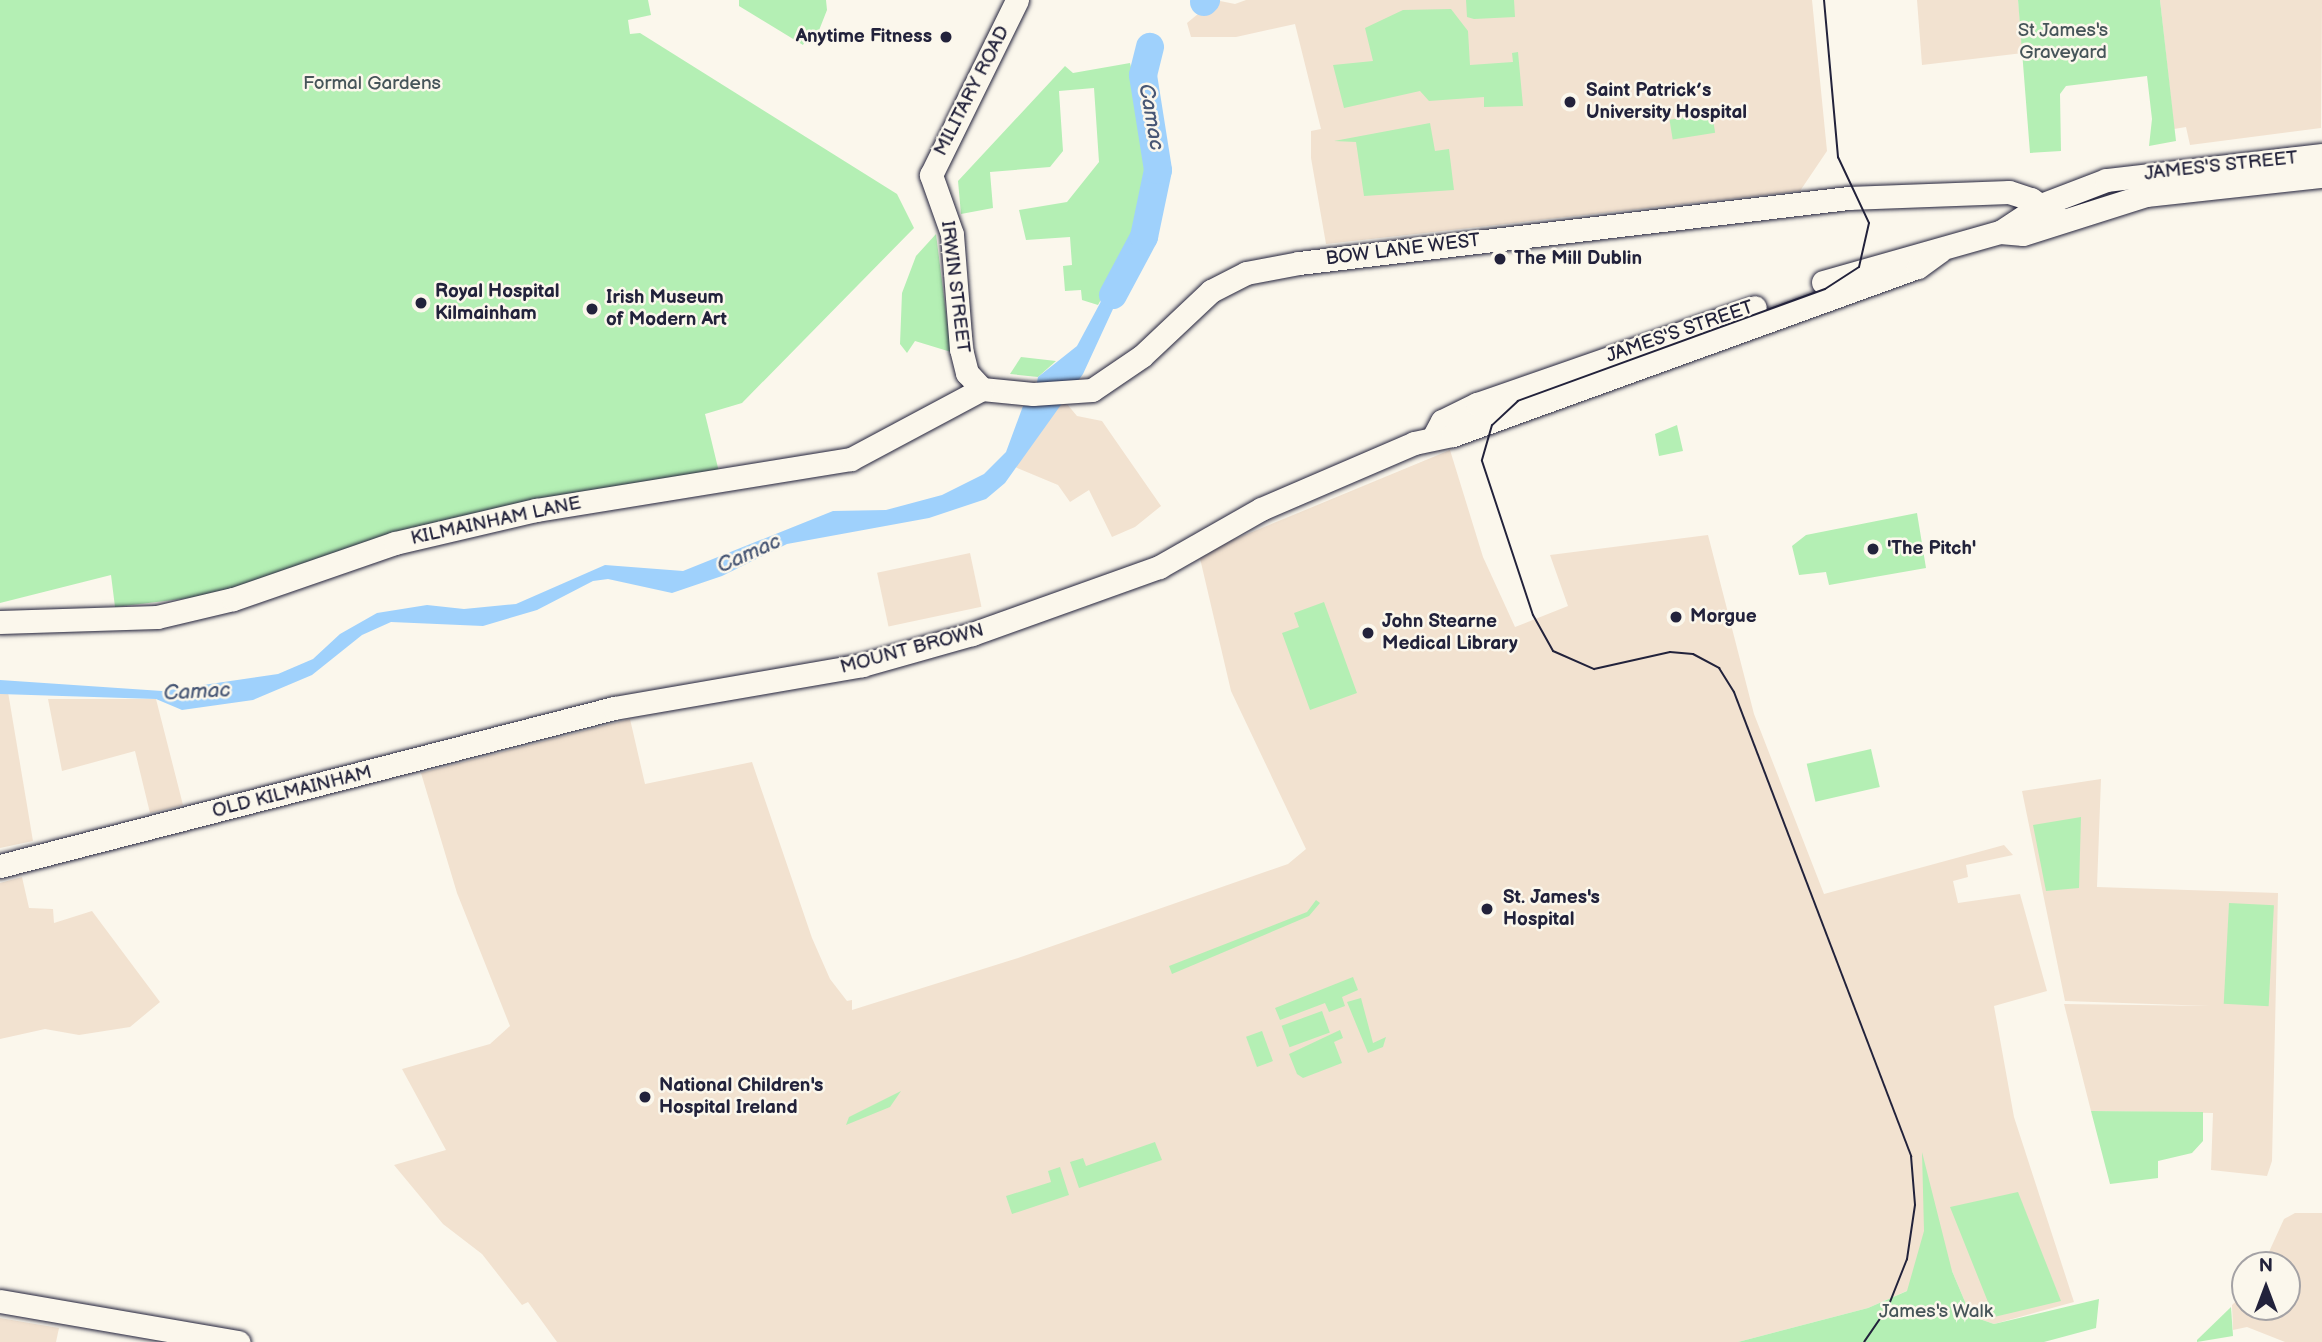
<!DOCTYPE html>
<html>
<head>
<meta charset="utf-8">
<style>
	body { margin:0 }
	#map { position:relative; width:2322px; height:1342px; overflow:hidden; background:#fbf7ec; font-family:"Balsamiq Sans",sans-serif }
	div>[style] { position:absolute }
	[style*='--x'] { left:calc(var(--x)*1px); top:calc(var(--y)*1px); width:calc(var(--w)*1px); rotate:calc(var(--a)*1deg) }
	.built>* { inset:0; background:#f2e2d0; transform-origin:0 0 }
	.green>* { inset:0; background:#b4efb4; transform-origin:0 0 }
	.water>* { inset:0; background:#9fd1fc }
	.river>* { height:28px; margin:-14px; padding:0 14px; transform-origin:14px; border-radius:14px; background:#9fd1fc }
	.roads { filter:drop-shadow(0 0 2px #22223b) drop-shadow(0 0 2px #22223b) }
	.secondary>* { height:23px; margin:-11.5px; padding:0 11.5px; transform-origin:11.5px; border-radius:11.5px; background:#fbf7ec }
	.tram>* { height:2px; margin:-1px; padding:0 1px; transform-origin:1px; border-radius:1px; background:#22223b }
	.dots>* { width:19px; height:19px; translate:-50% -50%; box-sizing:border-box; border:4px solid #fbf7ec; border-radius:50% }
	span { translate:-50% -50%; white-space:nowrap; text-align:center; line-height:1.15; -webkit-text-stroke:5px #fbf7ec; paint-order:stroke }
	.park-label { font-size:19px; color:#465559 }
	.poi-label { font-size:19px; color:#22223b; font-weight:700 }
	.right { translate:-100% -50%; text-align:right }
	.left { translate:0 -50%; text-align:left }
	.street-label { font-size:19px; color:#22223b }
	.water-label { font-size:21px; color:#485775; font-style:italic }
	.north { position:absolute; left:2231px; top:1251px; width:70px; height:70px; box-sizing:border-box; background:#fbf7ec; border:2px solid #a4a2a5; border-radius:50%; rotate:0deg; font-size:19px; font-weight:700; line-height:28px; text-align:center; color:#22223b }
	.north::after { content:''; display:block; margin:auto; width:24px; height:32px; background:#22223b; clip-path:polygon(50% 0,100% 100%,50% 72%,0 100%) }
</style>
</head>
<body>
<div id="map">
	<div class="built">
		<i style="clip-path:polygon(1215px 0,1235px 4px,1246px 0,1812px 0,1827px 151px,1800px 191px,1326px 244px,1311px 158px,1311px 131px,1321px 129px,1295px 24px,1236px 37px,1191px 37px,1187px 23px)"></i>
		<i style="clip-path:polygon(1917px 0,2018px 0,2023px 53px,1922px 65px)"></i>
		<i style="clip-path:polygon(2160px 0,2322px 0,2321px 128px,2190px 145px,2186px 127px,2174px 129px)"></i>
		<i style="clip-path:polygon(1067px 404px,1077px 416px,1102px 421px,1161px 506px,1135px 527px,1112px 537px,1089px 490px,1070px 502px,1058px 485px,1015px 467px,1054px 405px)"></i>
		<i style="clip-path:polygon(1450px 450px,1483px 557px,1515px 627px,1568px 606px,1550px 555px,1708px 535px,1754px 714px,1824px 894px,2004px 845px,2013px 855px,1966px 865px,1968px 877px,1953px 881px,1958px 903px,2020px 894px,2047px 991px,1994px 1006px,2014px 1117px,2074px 1302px,1994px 1324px,1971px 1316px,1952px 1271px,1868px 1308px,1738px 1342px,557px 1342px,528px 1302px,522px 1305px,482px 1254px,443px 1224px,394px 1165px,446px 1150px,402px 1069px,490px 1044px,510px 1026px,457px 893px,421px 773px,630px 719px,645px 784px,752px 762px,812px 938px,830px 979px,847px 1001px,852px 1000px,852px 1010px,1018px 958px,1288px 864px,1306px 849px,1231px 691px,1199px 554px)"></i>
		<i style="left:970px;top:553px;width:55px;height:95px;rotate:78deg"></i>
		<i style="clip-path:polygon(8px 692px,33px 841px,0 848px,0 693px)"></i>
		<i style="clip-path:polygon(48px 699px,156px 699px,183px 805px,150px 813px,135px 751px,62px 771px)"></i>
		<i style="clip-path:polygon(2101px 779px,2097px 887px,2278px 893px,2272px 1161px,2267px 1176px,2211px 1170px,2213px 1113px,2091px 1111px,2064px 1004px,2210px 1006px,2065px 1001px,2022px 791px)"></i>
		<i style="clip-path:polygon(22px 877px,29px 908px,53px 909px,54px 923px,92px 911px,160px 1002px,130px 1027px,79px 1035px,45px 1029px,0 1039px,0 883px)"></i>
		<i style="clip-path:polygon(2295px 1213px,2322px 1213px,2322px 1342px,2285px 1342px,2247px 1327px,2233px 1330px,2232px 1305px,2245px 1293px,2245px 1307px,2287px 1307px,2287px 1265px,2263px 1265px,2284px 1219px)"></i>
		<i style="clip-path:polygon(0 1318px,59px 1328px,56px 1342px,0 1342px)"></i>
	</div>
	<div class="green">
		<i style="clip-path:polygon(0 0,648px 0,651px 15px,628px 20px,630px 34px,640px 33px,897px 194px,914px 228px,742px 403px,705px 414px,719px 472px,190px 598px,115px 607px,111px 575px,0 603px)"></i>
		<i style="clip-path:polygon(739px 0,826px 0,827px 10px,816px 38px,808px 35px,803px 45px,739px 6px)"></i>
		<i style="clip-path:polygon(1466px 0,1514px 0,1515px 17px,1474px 19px,1467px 17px)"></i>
		<i style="clip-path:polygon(2018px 0,2160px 0,2176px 141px,2149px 146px,2152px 119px,2147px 76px,2066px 86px,2060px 94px,2061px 151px,2030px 153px)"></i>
		<i style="clip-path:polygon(1451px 9px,1468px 31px,1470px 65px,1513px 62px,1512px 53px,1518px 52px,1523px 106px,1484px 107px,1484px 97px,1429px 101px,1420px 91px,1344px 108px,1333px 65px,1373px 61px,1365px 28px,1403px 10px)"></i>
		<i style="clip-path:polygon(1130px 63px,1144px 122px,1149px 191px,1137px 234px,1098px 305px,1082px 300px,1081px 290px,1065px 291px,1063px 266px,1072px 265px,1070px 237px,1026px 240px,1019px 210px,1067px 202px,1099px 162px,1094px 88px,1059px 91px,1063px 151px,1050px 167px,990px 172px,993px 208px,961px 214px,958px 181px,1065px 66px,1073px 73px)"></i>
		<i style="left:1712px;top:113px;width:20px;height:43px;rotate:81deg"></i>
		<i style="clip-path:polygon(1430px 123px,1435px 151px,1449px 149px,1454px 190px,1364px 196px,1356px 142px,1334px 141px)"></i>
		<i style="clip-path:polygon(936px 234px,951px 352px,915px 341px,907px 353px,900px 344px,902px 293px,916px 256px)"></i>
		<i style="clip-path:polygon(1021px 357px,1056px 361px,1038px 377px,1010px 374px)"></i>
		<i style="clip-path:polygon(1677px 425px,1683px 451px,1659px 456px,1655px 434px)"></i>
		<i style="clip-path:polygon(1917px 513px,1926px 568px,1829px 585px,1826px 572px,1799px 575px,1792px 546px,1806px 535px)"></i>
		<i style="clip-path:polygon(1324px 602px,1357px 693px,1310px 710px,1282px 633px,1299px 627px,1294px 613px)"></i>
		<i style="left:1871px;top:749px;width:39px;height:66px;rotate:77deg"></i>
		<i style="clip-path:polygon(2081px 817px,2079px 888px,2046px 891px,2033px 825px)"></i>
		<i style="clip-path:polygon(1316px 900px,1320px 903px,1309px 916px,1172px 974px,1169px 966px,1307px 912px)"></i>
		<i style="left:2229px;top:903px;width:45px;height:101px;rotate:3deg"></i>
		<i style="clip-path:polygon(1353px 977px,1358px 990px,1342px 997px,1345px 1006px,1329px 1012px,1325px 1003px,1280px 1020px,1275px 1008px)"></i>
		<i style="clip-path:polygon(1361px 998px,1373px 1043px,1386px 1037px,1383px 1047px,1368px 1053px,1347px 1002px)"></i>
		<i style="left:1322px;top:1011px;width:23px;height:43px;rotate:70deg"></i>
		<i style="clip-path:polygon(1340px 1030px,1343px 1038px,1334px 1042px,1342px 1063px,1303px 1078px,1297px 1074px,1289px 1054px)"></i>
		<i style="left:1262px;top:1031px;width:32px;height:17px;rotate:70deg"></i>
		<i style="clip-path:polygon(901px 1091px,890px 1107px,846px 1125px,849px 1117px)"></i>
		<i style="clip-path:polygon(2091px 1111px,2203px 1112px,2203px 1141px,2192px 1153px,2158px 1161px,2158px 1178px,2110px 1184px)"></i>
		<i style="clip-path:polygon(1155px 1142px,1162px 1160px,1079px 1188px,1070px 1162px,1083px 1158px,1086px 1166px)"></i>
		<i style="clip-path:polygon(1922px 1152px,1952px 1271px,1971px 1316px,1994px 1324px,2099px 1299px,2096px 1328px,2044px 1342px,1738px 1342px,1868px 1308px,1907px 1291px,1924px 1231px)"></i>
		<i style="clip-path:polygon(1060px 1167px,1069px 1195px,1012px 1214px,1006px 1196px,1051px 1182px,1048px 1171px)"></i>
		<i style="clip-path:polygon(2018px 1192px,2061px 1301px,1994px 1317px,1950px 1207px)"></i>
		<i style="clip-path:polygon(2231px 1307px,2233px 1336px,2197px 1342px,2197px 1340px)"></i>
	</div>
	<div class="water">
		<i style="clip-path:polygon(1127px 253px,1137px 275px,1113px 309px,1083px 374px,1005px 483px,986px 499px,929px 518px,787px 544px,722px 576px,672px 593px,608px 579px,593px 581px,537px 610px,483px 626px,391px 622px,362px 635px,312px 675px,253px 700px,182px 710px,156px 699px,0 694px,0 680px,162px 691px,278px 674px,313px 659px,340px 634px,377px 613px,427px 605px,464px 609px,516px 604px,605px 565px,683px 571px,833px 511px,886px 510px,942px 495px,984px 474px,1006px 452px,1023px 406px,1033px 405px,1038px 377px,1077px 346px)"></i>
	</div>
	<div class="river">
		<i style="--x:1204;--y:2;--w:3;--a:-45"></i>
		<i style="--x:1113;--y:295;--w:66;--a:-61.9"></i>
		<i style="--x:1144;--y:237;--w:68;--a:-78.2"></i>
		<i style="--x:1158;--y:170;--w:96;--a:-99"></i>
		<i style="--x:1143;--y:75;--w:29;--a:-76"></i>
	</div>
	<div class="roads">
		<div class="secondary">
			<i style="--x:2000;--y:232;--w:49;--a:-33.4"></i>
			<i style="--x:2041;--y:205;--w:70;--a:-21"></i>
			<i style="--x:2106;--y:180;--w:217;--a:-6.6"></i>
			<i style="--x:1823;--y:282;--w:184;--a:-15.8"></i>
			<i style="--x:2000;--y:232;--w:23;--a:5"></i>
			<i style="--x:2023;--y:234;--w:129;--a:-17.6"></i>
			<i style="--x:2146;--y:195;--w:177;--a:-6.2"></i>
			<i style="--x:982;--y:389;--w:51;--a:5.6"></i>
			<i style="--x:1033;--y:394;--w:59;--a:-3.9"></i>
			<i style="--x:1092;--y:390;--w:60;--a:-34.2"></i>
			<i style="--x:1142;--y:356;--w:95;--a:-43.3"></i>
			<i style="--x:1211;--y:291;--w:39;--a:-27"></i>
			<i style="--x:1246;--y:273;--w:54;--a:-10.7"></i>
			<i style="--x:1299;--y:263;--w:553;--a:-6.75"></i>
			<i style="--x:1848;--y:198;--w:161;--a:-2.1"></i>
			<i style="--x:2009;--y:192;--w:23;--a:18"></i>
			<i style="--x:2031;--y:199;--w:38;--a:35"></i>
			<i style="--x:982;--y:389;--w:22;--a:-133"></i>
			<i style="--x:967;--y:373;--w:25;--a:-104"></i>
			<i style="--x:961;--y:349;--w:115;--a:-94.5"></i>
			<i style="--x:952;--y:234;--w:63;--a:-109.6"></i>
			<i style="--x:931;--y:175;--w:195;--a:-63.8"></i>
			<i style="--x:1434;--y:436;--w:17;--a:-62"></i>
			<i style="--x:1442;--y:421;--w:39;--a:-26"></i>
			<i style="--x:1477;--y:404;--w:294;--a:-19.2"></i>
			<i style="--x:0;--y:622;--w:157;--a:-1.8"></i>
			<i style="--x:157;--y:617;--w:78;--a:-13.3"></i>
			<i style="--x:233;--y:599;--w:171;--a:-19.1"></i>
			<i style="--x:395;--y:543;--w:145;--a:-13.2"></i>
			<i style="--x:536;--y:510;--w:319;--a:-9.2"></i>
			<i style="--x:851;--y:459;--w:149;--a:-28.1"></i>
			<i style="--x:0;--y:866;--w:634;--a:-14.43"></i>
			<i style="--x:614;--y:708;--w:252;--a:-9.8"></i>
			<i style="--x:862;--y:665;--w:114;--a:-15.7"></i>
			<i style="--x:972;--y:634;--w:199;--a:-19.7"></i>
			<i style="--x:1159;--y:567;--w:117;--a:-29.6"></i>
			<i style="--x:1261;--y:509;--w:167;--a:-23.3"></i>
			<i style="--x:1414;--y:443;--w:40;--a:-12"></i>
			<i style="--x:1453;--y:435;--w:494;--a:-19.9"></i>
			<i style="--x:1918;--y:267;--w:26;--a:-36"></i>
			<i style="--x:0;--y:1301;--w:242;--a:9.8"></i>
		</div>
	</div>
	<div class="tram">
		<i style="--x:1824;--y:0;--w:158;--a:84.9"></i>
		<i style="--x:1838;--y:157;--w:73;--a:64.8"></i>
		<i style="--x:1869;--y:223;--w:45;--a:102.8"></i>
		<i style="--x:1859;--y:267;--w:40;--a:147.1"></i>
		<i style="--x:1825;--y:289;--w:327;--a:160"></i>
		<i style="--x:1518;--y:401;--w:35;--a:137"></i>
		<i style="--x:1492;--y:425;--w:37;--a:106"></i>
		<i style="--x:1482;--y:461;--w:162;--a:71.7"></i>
		<i style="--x:1533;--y:615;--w:41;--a:60.9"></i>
		<i style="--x:1553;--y:651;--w:45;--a:23.7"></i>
		<i style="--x:1594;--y:669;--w:78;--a:-12.6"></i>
		<i style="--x:1670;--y:652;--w:23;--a:5"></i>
		<i style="--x:1693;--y:654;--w:30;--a:28"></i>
		<i style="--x:1719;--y:668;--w:28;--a:58"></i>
		<i style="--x:1734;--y:692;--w:497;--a:69.1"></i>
		<i style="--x:1911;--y:1156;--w:49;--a:85.3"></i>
		<i style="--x:1915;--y:1205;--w:55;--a:98.4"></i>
		<i style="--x:1907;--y:1259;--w:52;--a:111.6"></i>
		<i style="--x:1888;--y:1307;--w:42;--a:124.4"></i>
	</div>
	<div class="dots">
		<i style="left:946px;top:37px;background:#22223b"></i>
		<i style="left:1570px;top:102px;background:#22223b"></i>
		<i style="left:1500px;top:259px;background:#22223b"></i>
		<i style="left:421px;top:303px;background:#22223b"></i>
		<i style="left:592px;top:309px;background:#22223b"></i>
		<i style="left:1873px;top:549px;background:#22223b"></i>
		<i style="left:1676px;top:617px;background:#22223b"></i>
		<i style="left:1368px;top:633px;background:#22223b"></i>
		<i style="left:1487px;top:909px;background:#22223b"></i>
		<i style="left:645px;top:1097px;background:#22223b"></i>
	</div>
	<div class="park-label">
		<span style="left:2063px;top:42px">St James's<br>Graveyard</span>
		<span style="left:372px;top:84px">Formal Gardens</span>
		<span style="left:1936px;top:1312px">James's Walk</span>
	</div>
	<div class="poi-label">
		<span class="right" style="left:932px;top:37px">Anytime Fitness</span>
		<span class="left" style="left:1586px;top:102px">Saint Patrick’s<br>University Hospital</span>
		<span class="left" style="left:1514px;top:259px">The Mill Dublin</span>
		<span class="left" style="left:435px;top:303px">Royal Hospital<br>Kilmainham</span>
		<span class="left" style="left:606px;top:309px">Irish Museum<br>of Modern Art</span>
		<span class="left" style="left:1887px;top:549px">'The Pitch'</span>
		<span class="left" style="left:1690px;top:617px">Morgue</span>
		<span class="left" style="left:1382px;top:633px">John Stearne<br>Medical Library</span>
		<span class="left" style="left:1503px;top:909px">St. James's<br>Hospital</span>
		<span class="left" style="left:659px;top:1097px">National Children's<br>Hospital Ireland</span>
	</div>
	<div class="street-label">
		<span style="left:972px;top:91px;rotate:-63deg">MILITARY ROAD</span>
		<span style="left:2221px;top:166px;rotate:-6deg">JAMES'S STREET</span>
		<span style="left:1403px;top:250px;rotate:-7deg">BOW LANE WEST</span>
		<span style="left:955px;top:287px;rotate:83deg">IRWIN STREET</span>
		<span style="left:1680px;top:332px;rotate:-19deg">JAMES'S STREET</span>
		<span style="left:496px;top:521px;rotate:-12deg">KILMAINHAM LANE</span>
		<span style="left:912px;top:649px;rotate:-15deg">MOUNT BROWN</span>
		<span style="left:292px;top:792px;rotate:-14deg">OLD KILMAINHAM</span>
	</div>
	<div class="water-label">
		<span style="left:1151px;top:117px;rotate:80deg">Camac</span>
		<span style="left:749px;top:554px;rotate:-24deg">Camac</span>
		<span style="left:197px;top:692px;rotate:-3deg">Camac</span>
	</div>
	<div class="north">N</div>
</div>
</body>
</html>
